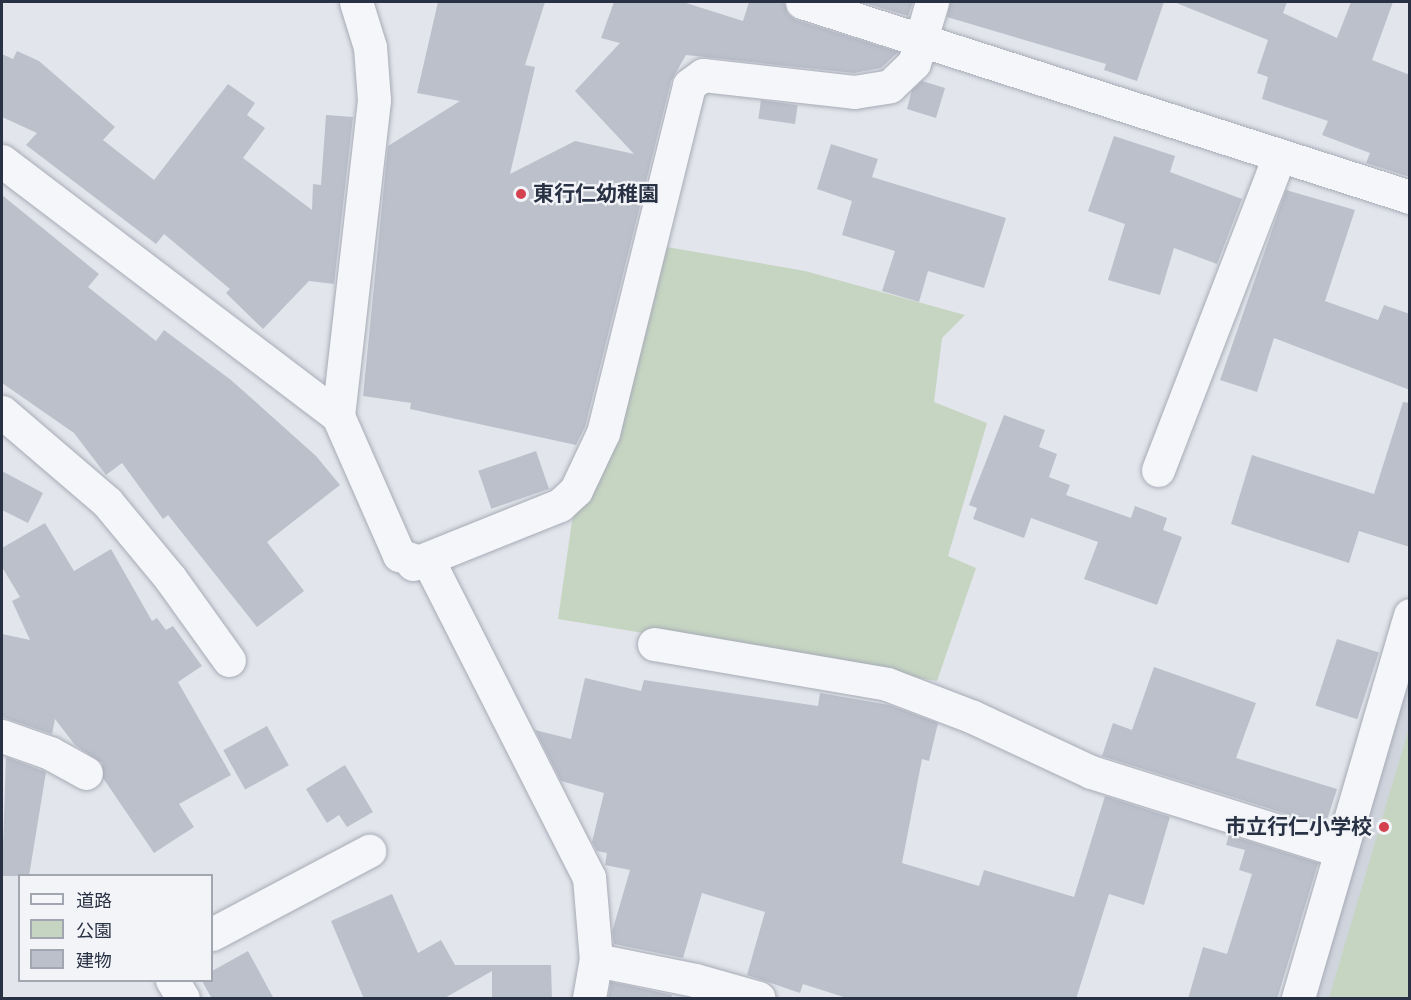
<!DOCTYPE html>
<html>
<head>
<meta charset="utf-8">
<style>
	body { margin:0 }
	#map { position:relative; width:1411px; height:1000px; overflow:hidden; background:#e2e5eb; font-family:"PT Sans","Noto Sans JP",sans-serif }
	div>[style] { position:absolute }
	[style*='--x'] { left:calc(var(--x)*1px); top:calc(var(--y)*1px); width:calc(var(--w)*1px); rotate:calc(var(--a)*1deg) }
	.built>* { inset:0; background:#d0d4dd }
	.green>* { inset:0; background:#c6d5c2 }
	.building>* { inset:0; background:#bcc0cb; transform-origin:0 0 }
	.roads { filter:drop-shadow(0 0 2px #a7abb6) drop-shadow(0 0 2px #a7abb6) }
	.street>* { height:33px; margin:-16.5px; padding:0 16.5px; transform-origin:16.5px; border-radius:16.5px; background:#f5f6f9 }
	.dots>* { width:16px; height:16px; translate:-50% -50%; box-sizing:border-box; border:3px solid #f2f4f8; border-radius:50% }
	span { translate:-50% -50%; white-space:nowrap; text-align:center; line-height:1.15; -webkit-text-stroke:4.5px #f2f4f8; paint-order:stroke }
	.poi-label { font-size:21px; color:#293144; font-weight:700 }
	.left { translate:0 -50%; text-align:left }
	.right { translate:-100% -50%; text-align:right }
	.frame { position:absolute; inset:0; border:3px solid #293144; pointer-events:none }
	.legend { position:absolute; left:18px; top:874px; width:195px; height:108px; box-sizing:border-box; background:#f2f4f8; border:2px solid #a2a6b0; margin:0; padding:8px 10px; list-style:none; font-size:18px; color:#293144 }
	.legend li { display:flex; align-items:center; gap:12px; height:30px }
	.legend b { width:30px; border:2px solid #a2a6b0 }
</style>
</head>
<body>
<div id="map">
	<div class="built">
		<i style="clip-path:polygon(1409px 655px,1409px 998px,1309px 998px)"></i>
	</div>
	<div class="green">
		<i style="clip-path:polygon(667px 247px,805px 271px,965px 315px,942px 338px,934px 402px,987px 423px,948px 556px,976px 568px,937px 681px,558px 619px,573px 514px,615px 447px)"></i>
		<i style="clip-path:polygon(1409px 728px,1409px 998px,1329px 998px)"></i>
	</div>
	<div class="building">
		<i style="clip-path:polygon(438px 2px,545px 2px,525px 65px,535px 67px,510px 174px,575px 141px,634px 154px,575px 91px,620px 43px,601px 38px,614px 2px,683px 2px,743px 21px,749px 2px,784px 2px,788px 14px,796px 20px,898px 52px,881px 68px,854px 73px,686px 55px,671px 81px,585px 427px,576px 445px,410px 409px,411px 403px,363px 396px,388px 146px,460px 101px,417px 93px)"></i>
		<i style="clip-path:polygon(862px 2px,913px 2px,908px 16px)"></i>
		<i style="clip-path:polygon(950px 2px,1164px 2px,1137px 81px,1104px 70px,1106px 64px,947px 17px)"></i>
		<i style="clip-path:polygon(1174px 2px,1287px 2px,1283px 13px,1337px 38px,1351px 2px,1393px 2px,1372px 60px,1410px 75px,1410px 177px,1366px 163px,1370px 153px,1322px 135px,1328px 121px,1262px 99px,1268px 77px,1257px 73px,1268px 40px)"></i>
		<i style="clip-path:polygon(17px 51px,39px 61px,115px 127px,103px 140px,154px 180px,228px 84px,255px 103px,247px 115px,265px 128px,243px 158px,312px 210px,313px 184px,321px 185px,326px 115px,353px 117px,334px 284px,309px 281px,263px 329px,226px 293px,230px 289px,164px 234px,156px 244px,26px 145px,37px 133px,2px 117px,2px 54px,13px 59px)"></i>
		<i style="clip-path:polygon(922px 81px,945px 88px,936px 118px,907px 109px,912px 90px)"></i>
		<i style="left:761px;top:100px;width:37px;height:19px;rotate:8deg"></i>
		<i style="clip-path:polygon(1114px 136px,1175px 156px,1170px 172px,1242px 199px,1217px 264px,1174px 248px,1160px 295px,1108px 280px,1125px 224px,1088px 211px)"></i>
		<i style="clip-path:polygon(831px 144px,878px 159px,872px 177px,1006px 218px,984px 288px,928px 271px,919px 302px,882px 291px,895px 251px,842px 235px,852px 201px,817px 189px)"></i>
		<i style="clip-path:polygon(1286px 190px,1355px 210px,1325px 301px,1378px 320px,1384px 305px,1410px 314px,1410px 390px,1274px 338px,1257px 392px,1220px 380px)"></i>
		<i style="clip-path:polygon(2px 195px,99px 274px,88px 287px,156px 341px,164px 330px,231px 380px,316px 456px,340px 485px,267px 542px,304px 591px,257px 627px,168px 515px,163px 519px,122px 463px,106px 475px,74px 433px,2px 383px)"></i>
		<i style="clip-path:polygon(1403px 402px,1410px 403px,1410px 547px,1359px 531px,1349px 563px,1231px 524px,1252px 455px,1374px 494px)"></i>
		<i style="clip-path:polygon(1004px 415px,1045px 430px,1039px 447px,1057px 454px,1049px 477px,1070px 485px,1066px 495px,1131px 518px,1135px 506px,1167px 518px,1163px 530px,1182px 537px,1157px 605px,1084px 579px,1098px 542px,1031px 518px,1024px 538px,973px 519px,977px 508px,969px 505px)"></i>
		<i style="left:536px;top:451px;width:40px;height:61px;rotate:71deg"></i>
		<i style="clip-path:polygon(2px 471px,43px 493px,28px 523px,2px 510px)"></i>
		<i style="clip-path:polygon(45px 523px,74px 571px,111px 549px,152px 621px,157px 618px,166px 630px,173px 626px,202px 666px,178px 682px,231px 775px,179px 804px,194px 827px,154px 853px,103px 778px,102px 763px,75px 745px,55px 719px,52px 734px,2px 717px,2px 634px,30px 640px,12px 601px,20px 597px,2px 567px,2px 548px)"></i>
		<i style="left:1337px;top:639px;width:44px;height:70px;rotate:18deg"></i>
		<i style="clip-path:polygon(1154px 667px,1256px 703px,1236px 758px,1337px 789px,1325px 826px,1102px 756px,1113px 723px,1132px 730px)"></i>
		<i style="clip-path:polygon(585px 678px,641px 691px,644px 680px,818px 706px,820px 693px,889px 705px,938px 723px,929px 761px,922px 759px,902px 863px,979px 886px,984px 870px,1074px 897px,1105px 796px,1170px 817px,1144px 905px,1109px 894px,1076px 999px,850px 999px,803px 984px,800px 993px,747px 975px,765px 912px,702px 893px,683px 958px,614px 944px,612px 932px,630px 870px,605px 865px,607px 853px,597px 851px,592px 842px,604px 793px,561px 781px,535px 730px,571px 739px)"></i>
		<i style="left:267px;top:726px;width:45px;height:50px;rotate:61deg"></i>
		<i style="clip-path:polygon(6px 757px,46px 772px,29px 876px,2px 876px)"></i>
		<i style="clip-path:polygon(345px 765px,373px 812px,347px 827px,339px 815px,327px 823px,306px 789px)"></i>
		<i style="clip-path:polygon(1229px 835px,1318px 863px,1277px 999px,1188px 999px,1203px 947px,1227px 954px,1252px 874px,1239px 870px,1245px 850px,1226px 845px)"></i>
		<i style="clip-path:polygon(392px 894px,418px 953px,441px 940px,455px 965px,551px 965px,552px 999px,492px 999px,492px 971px,443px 999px,364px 999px,331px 921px)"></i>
		<i style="clip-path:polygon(248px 951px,274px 999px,212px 999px,202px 981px,212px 981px,212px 971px)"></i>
		<i style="clip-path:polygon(611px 982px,672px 995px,671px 999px,608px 999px)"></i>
	</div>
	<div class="roads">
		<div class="street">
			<i style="--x:802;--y:2;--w:639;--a:17.78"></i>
			<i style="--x:2;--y:161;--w:422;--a:37.2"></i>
			<i style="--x:338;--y:416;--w:152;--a:66.3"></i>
			<i style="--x:399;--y:555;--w:34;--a:19"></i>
			<i style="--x:431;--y:566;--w:349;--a:63.1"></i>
			<i style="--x:589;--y:877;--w:83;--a:85.2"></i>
			<i style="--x:596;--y:960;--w:101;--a:11.4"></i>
			<i style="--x:695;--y:980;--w:66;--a:15.7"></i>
			<i style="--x:2;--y:412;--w:138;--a:40.6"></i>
			<i style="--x:107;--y:502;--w:99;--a:50.3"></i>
			<i style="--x:170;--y:578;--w:101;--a:54.3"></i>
			<i style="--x:338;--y:416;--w:318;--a:-83.5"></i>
			<i style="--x:374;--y:100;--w:53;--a:-94.3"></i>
			<i style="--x:370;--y:47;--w:47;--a:-107.3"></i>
			<i style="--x:1158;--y:470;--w:337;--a:-68.9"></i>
			<i style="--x:413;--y:564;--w:158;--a:-21.9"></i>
			<i style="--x:560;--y:505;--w:22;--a:-43"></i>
			<i style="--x:576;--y:490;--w:63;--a:-64.7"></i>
			<i style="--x:603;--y:433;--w:358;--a:-76.1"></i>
			<i style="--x:689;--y:85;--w:17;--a:-36"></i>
			<i style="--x:703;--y:75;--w:152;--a:6.4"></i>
			<i style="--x:854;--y:92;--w:36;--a:-9"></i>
			<i style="--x:890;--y:86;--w:33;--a:-44"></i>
			<i style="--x:914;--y:63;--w:64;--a:-73.6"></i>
			<i style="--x:654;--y:644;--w:236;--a:9.7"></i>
			<i style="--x:887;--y:684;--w:92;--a:21"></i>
			<i style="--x:973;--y:717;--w:130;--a:25"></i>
			<i style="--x:1091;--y:772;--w:262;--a:17.5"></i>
			<i style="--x:2;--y:736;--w:51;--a:19.5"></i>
			<i style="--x:50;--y:753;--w:41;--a:29.1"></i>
			<i style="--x:212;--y:934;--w:178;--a:-27.9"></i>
			<i style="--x:172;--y:980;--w:21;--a:59"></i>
			<i style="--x:589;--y:998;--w:39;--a:-80"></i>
			<i style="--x:1298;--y:998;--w:399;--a:-73.7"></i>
		</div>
	</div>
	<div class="dots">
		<i style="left:521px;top:194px;background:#d5424f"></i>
		<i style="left:1384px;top:827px;background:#d5424f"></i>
	</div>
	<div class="poi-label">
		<span class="left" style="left:533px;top:194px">東行仁幼稚園</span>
		<span class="right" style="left:1372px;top:827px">市立行仁小学校</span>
	</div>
	<div class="frame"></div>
	<ul class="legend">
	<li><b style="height:8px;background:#f5f6f9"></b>道路</li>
	<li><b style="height:16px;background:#c6d5c2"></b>公園</li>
	<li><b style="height:16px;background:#bcc0cb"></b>建物</li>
	</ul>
</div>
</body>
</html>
